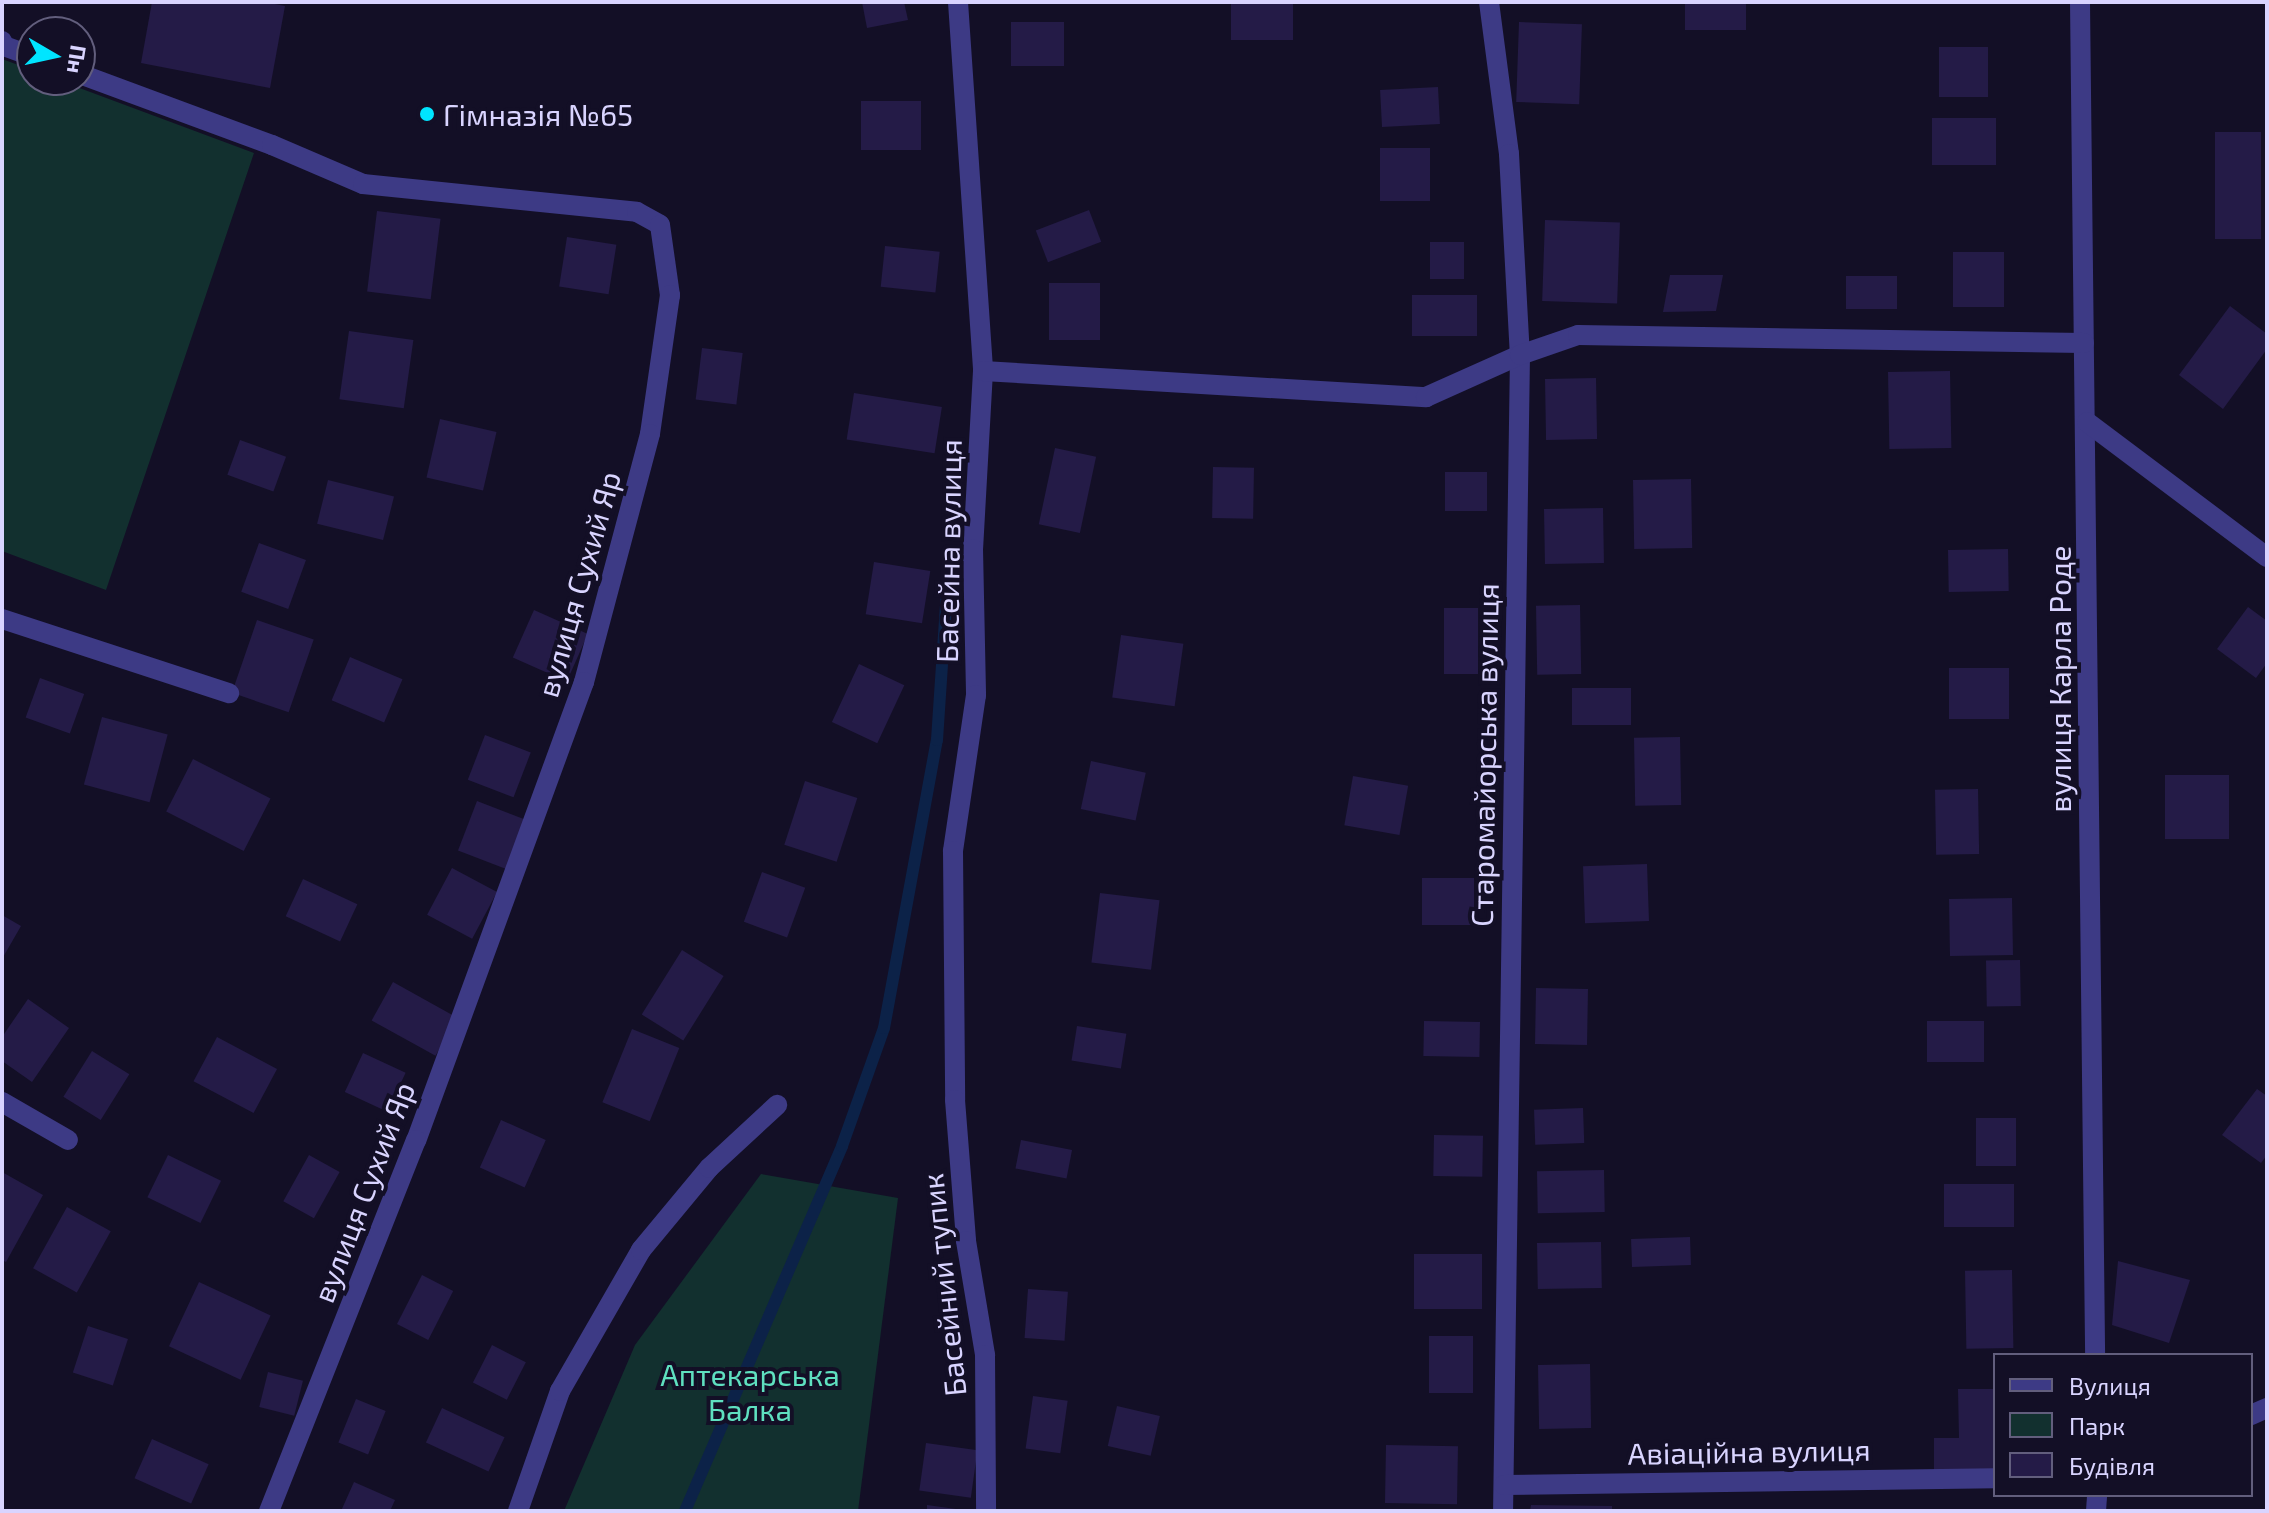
<!DOCTYPE html>
<html>
<head>
<meta charset="utf-8">
<style>
	body { margin:0 }
	#map { position:relative; width:2269px; height:1513px; overflow:hidden; background:#130f26; font-family:"Exo 2",sans-serif }
	div>[style] { position:absolute }
	[style*='--x'] { left:calc(var(--x)*1px); top:calc(var(--y)*1px); width:calc(var(--w)*1px); rotate:calc(var(--a)*1deg) }
	.green>* { inset:0; background:#12302f }
	.stream>* { height:12px; margin:-6px; padding:0 6px; transform-origin:6px; border-radius:6px; background:#0c2248 }
	.building>* { inset:0; background:#241b47; transform-origin:0 0 }
	.minor>* { height:20px; margin:-10px; padding:0 10px; transform-origin:10px; border-radius:10px; background:#3d3a85 }
	.dots>* { width:22px; height:22px; translate:-50% -50%; box-sizing:border-box; border:4px solid #130f26; border-radius:50% }
	span { translate:-50% -50%; white-space:nowrap; text-align:center; line-height:1.15; -webkit-text-stroke:8px #130f26; paint-order:stroke }
	.poi-label { font-size:30px; color:#d9d4ff }
	.left { translate:0 -50%; text-align:left }
	.street-label { font-size:30px; color:#d9d4ff }
	.park-label { font-size:30px; color:#5fe0c0 }
	.frame { position:absolute; inset:0; border:4px solid #d9d4ff; pointer-events:none }
	.legend { position:absolute; left:1993px; top:1353px; width:260px; height:144px; box-sizing:border-box; background:#130f26; border:2px solid #625e7d; margin:0; padding:10px 14px; list-style:none; font-size:24px; color:#d9d4ff }
	.legend li { display:flex; align-items:center; gap:16px; height:40px }
	.legend b { width:40px; border:2px solid #625e7d }
	.north { position:absolute; left:16px; top:16px; width:80px; height:80px; box-sizing:border-box; background:#130f26; border:2px solid #625e7d; border-radius:50%; rotate:99deg; font-size:22px; font-weight:700; line-height:32px; text-align:center; color:#d9d4ff }
	.north::after { content:''; display:block; margin:auto; width:28px; height:36px; background:#00e5ff; clip-path:polygon(50% 0,100% 100%,50% 72%,0 100%) }
</style>
</head>
<body>
<div id="map">
	<div class="green">
		<i style="clip-path:polygon(2px 59px,32px 70px,32px 80px,58px 80px,254px 153px,106px 590px,2px 551px)"></i>
		<i style="clip-path:polygon(761px 1174px,898px 1198px,858px 1511px,564px 1511px,635px 1345px)"></i>
	</div>
	<div class="stream">
		<i style="--x:685;--y:1511;--w:397;--a:-66.7"></i>
		<i style="--x:842;--y:1146;--w:125;--a:-70.4"></i>
		<i style="--x:884;--y:1028;--w:293;--a:-79.6"></i>
		<i style="--x:937;--y:740;--w:165;--a:-86.2"></i>
	</div>
	<div class="building">
		<i style="clip-path:polygon(152px 2px,265px 2px,285px 6px,270px 88px,141px 63px)"></i>
		<i style="clip-path:polygon(862px 2px,904px 2px,908px 20px,867px 28px)"></i>
		<i style="left:1231px;top:2px;width:62px;height:38px"></i>
		<i style="left:1685px;top:2px;width:61px;height:28px"></i>
		<i style="left:1011px;top:22px;width:53px;height:44px"></i>
		<i style="left:1519px;top:22px;width:63px;height:80px;rotate:2deg"></i>
		<i style="left:1939px;top:47px;width:49px;height:50px"></i>
		<i style="left:1438px;top:87px;width:37px;height:58px;rotate:87deg"></i>
		<i style="left:861px;top:101px;width:60px;height:49px"></i>
		<i style="left:1932px;top:118px;width:64px;height:47px"></i>
		<i style="left:2215px;top:132px;width:46px;height:107px"></i>
		<i style="left:1380px;top:148px;width:50px;height:53px"></i>
		<i style="left:1089px;top:210px;width:34px;height:57px;rotate:69deg"></i>
		<i style="left:377px;top:211px;width:64px;height:81px;rotate:7deg"></i>
		<i style="left:1545px;top:220px;width:75px;height:81px;rotate:2deg"></i>
		<i style="left:567px;top:237px;width:50px;height:50px;rotate:9deg"></i>
		<i style="left:1430px;top:242px;width:34px;height:37px"></i>
		<i style="left:885px;top:246px;width:55px;height:41px;rotate:6deg"></i>
		<i style="left:1953px;top:252px;width:51px;height:55px"></i>
		<i style="clip-path:polygon(1670px 275px,1723px 275px,1716px 311px,1663px 312px)"></i>
		<i style="left:1897px;top:276px;width:33px;height:51px;rotate:90deg"></i>
		<i style="left:1049px;top:283px;width:51px;height:57px"></i>
		<i style="left:1477px;top:295px;width:41px;height:65px;rotate:90deg"></i>
		<i style="clip-path:polygon(2230px 306px,2267px 334px,2267px 349px,2223px 409px,2179px 375px)"></i>
		<i style="left:349px;top:331px;width:65px;height:69px;rotate:8deg"></i>
		<i style="left:702px;top:348px;width:41px;height:52px;rotate:7deg"></i>
		<i style="left:1950px;top:371px;width:77px;height:62px;rotate:89deg"></i>
		<i style="left:1596px;top:378px;width:61px;height:51px;rotate:89deg"></i>
		<i style="left:854px;top:393px;width:89px;height:47px;rotate:9deg"></i>
		<i style="left:440px;top:419px;width:58px;height:60px;rotate:13deg"></i>
		<i style="left:240px;top:440px;width:49px;height:37px;rotate:20deg"></i>
		<i style="left:1055px;top:448px;width:42px;height:78px;rotate:12deg"></i>
		<i style="left:1213px;top:467px;width:41px;height:51px;rotate:1deg"></i>
		<i style="left:1445px;top:472px;width:42px;height:39px"></i>
		<i style="left:1691px;top:479px;width:69px;height:58px;rotate:89deg"></i>
		<i style="left:328px;top:480px;width:68px;height:45px;rotate:14deg"></i>
		<i style="left:1603px;top:508px;width:55px;height:59px;rotate:89deg"></i>
		<i style="left:259px;top:543px;width:50px;height:52px;rotate:20deg"></i>
		<i style="left:2008px;top:549px;width:42px;height:60px;rotate:89deg"></i>
		<i style="left:874px;top:562px;width:57px;height:53px;rotate:9deg"></i>
		<i style="left:1580px;top:605px;width:69px;height:44px;rotate:89deg"></i>
		<i style="clip-path:polygon(2248px 607px,2267px 621px,2267px 663px,2256px 678px,2217px 649px)"></i>
		<i style="left:1444px;top:608px;width:34px;height:66px"></i>
		<i style="left:534px;top:610px;width:59px;height:52px;rotate:24deg"></i>
		<i style="left:257px;top:620px;width:60px;height:77px;rotate:19deg"></i>
		<i style="left:1121px;top:635px;width:63px;height:63px;rotate:8deg"></i>
		<i style="left:350px;top:657px;width:57px;height:47px;rotate:23deg"></i>
		<i style="left:859px;top:664px;width:50px;height:64px;rotate:25deg"></i>
		<i style="left:2009px;top:668px;width:51px;height:60px;rotate:90deg"></i>
		<i style="left:40px;top:678px;width:47px;height:42px;rotate:20deg"></i>
		<i style="left:1631px;top:688px;width:37px;height:59px;rotate:90deg"></i>
		<i style="left:102px;top:717px;width:68px;height:70px;rotate:15deg"></i>
		<i style="left:485px;top:735px;width:49px;height:48px;rotate:21deg"></i>
		<i style="left:1680px;top:737px;width:68px;height:46px;rotate:89deg"></i>
		<i style="left:193px;top:759px;width:87px;height:59px;rotate:27deg"></i>
		<i style="left:1091px;top:761px;width:56px;height:49px;rotate:12deg"></i>
		<i style="left:2165px;top:775px;width:64px;height:64px"></i>
		<i style="left:1353px;top:776px;width:56px;height:50px;rotate:10deg"></i>
		<i style="left:805px;top:781px;width:55px;height:67px;rotate:18deg"></i>
		<i style="left:1978px;top:789px;width:65px;height:43px;rotate:89deg"></i>
		<i style="left:477px;top:801px;width:57px;height:53px;rotate:21deg"></i>
		<i style="left:1647px;top:864px;width:57px;height:64px;rotate:88deg"></i>
		<i style="left:452px;top:868px;width:51px;height:53px;rotate:28deg"></i>
		<i style="left:762px;top:872px;width:46px;height:53px;rotate:20deg"></i>
		<i style="left:1422px;top:878px;width:52px;height:47px"></i>
		<i style="left:303px;top:879px;width:60px;height:41px;rotate:25deg"></i>
		<i style="left:1100px;top:893px;width:60px;height:70px;rotate:7deg"></i>
		<i style="left:2012px;top:898px;width:57px;height:63px;rotate:89deg"></i>
		<i style="clip-path:polygon(2px 915px,21px 926px,2px 959px)"></i>
		<i style="left:682px;top:950px;width:49px;height:76px;rotate:32deg"></i>
		<i style="left:2020px;top:960px;width:46px;height:34px;rotate:89deg"></i>
		<i style="left:393px;top:982px;width:73px;height:44px;rotate:29deg"></i>
		<i style="left:1536px;top:988px;width:52px;height:56px;rotate:1deg"></i>
		<i style="clip-path:polygon(28px 999px,69px 1028px,32px 1082px,2px 1061px,2px 1037px)"></i>
		<i style="left:1424px;top:1021px;width:56px;height:35px;rotate:1deg"></i>
		<i style="left:1984px;top:1021px;width:41px;height:57px;rotate:90deg"></i>
		<i style="left:1077px;top:1026px;width:50px;height:35px;rotate:9deg"></i>
		<i style="left:632px;top:1029px;width:51px;height:79px;rotate:22deg"></i>
		<i style="left:217px;top:1037px;width:68px;height:50px;rotate:28deg"></i>
		<i style="left:92px;top:1051px;width:44px;height:54px;rotate:32deg"></i>
		<i style="left:363px;top:1053px;width:47px;height:43px;rotate:25deg"></i>
		<i style="clip-path:polygon(2257px 1089px,2267px 1096px,2267px 1155px,2261px 1163px,2222px 1135px)"></i>
		<i style="left:1583px;top:1108px;width:35px;height:49px;rotate:88deg"></i>
		<i style="left:2016px;top:1118px;width:48px;height:40px;rotate:90deg"></i>
		<i style="left:501px;top:1120px;width:49px;height:52px;rotate:24deg"></i>
		<i style="left:1434px;top:1135px;width:49px;height:41px;rotate:1deg"></i>
		<i style="left:1021px;top:1140px;width:52px;height:29px;rotate:11deg"></i>
		<i style="left:168px;top:1155px;width:59px;height:47px;rotate:26deg"></i>
		<i style="left:309px;top:1155px;width:35px;height:53px;rotate:29deg"></i>
		<i style="left:1604px;top:1170px;width:42px;height:67px;rotate:89deg"></i>
		<i style="clip-path:polygon(2px 1172px,43px 1195px,6px 1262px,2px 1260px)"></i>
		<i style="left:2014px;top:1184px;width:43px;height:70px;rotate:90deg"></i>
		<i style="left:67px;top:1207px;width:50px;height:70px;rotate:29deg"></i>
		<i style="left:1690px;top:1237px;width:28px;height:59px;rotate:88deg"></i>
		<i style="left:1601px;top:1242px;width:46px;height:64px;rotate:89deg"></i>
		<i style="left:1414px;top:1254px;width:68px;height:55px"></i>
		<i style="clip-path:polygon(2118px 1261px,2190px 1280px,2169px 1343px,2112px 1325px)"></i>
		<i style="left:2012px;top:1270px;width:78px;height:47px;rotate:89deg"></i>
		<i style="left:422px;top:1275px;width:35px;height:55px;rotate:27deg"></i>
		<i style="left:199px;top:1282px;width:79px;height:71px;rotate:25deg"></i>
		<i style="left:1028px;top:1289px;width:40px;height:49px;rotate:4deg"></i>
		<i style="left:88px;top:1326px;width:42px;height:49px;rotate:18deg"></i>
		<i style="left:1429px;top:1336px;width:44px;height:57px"></i>
		<i style="left:492px;top:1345px;width:38px;height:42px;rotate:27deg"></i>
		<i style="left:1590px;top:1364px;width:64px;height:52px;rotate:89deg"></i>
		<i style="left:268px;top:1372px;width:36px;height:36px;rotate:14deg"></i>
		<i style="clip-path:polygon(1958px 1389px,1995px 1389px,1995px 1469px,1934px 1470px,1934px 1438px,1959px 1438px)"></i>
		<i style="left:1033px;top:1396px;width:35px;height:53px;rotate:8deg"></i>
		<i style="left:356px;top:1399px;width:32px;height:47px;rotate:22deg"></i>
		<i style="left:1117px;top:1406px;width:44px;height:41px;rotate:13deg"></i>
		<i style="left:442px;top:1408px;width:69px;height:38px;rotate:25deg"></i>
		<i style="left:152px;top:1439px;width:62px;height:43px;rotate:24deg"></i>
		<i style="left:926px;top:1443px;width:52px;height:48px;rotate:8deg"></i>
		<i style="left:1386px;top:1445px;width:72px;height:58px;rotate:1deg"></i>
		<i style="clip-path:polygon(354px 1482px,395px 1500px,390px 1511px,341px 1511px)"></i>
		<i style="clip-path:polygon(927px 1505px,956px 1509px,956px 1511px,927px 1511px)"></i>
		<i style="clip-path:polygon(1531px 1505px,1612px 1506px,1612px 1511px,1530px 1511px)"></i>
	</div>
	<div class="minor">
		<i style="--x:958;--y:2;--w:370;--a:86.1"></i>
		<i style="--x:983;--y:371;--w:178;--a:93.2"></i>
		<i style="--x:973;--y:549;--w:146;--a:88.8"></i>
		<i style="--x:976;--y:695;--w:158;--a:98.4"></i>
		<i style="--x:953;--y:851;--w:249;--a:89.5"></i>
		<i style="--x:955;--y:1100;--w:141;--a:85.5"></i>
		<i style="--x:966;--y:1241;--w:116;--a:80.5"></i>
		<i style="--x:985;--y:1355;--w:156;--a:89.6"></i>
		<i style="--x:1489;--y:2;--w:153;--a:82.5"></i>
		<i style="--x:1509;--y:154;--w:201;--a:86.9"></i>
		<i style="--x:1520;--y:355;--w:1156;--a:90.84"></i>
		<i style="--x:2080;--y:2;--w:1353;--a:89.36"></i>
		<i style="--x:2;--y:41;--w:5;--a:68"></i>
		<i style="--x:4;--y:46;--w:30;--a:20"></i>
		<i style="--x:80;--y:74;--w:205;--a:20.3"></i>
		<i style="--x:272;--y:145;--w:99;--a:23.2"></i>
		<i style="--x:363;--y:184;--w:275;--a:5.8"></i>
		<i style="--x:637;--y:212;--w:26;--a:29"></i>
		<i style="--x:660;--y:225;--w:71;--a:81.9"></i>
		<i style="--x:670;--y:295;--w:140;--a:98.2"></i>
		<i style="--x:650;--y:434;--w:257;--a:104.9"></i>
		<i style="--x:584;--y:682;--w:488;--a:110.1"></i>
		<i style="--x:416;--y:1140;--w:399;--a:111.6"></i>
		<i style="--x:983;--y:371;--w:444;--a:3.4"></i>
		<i style="--x:1426;--y:397;--w:103;--a:-24.1"></i>
		<i style="--x:1520;--y:355;--w:61;--a:-19"></i>
		<i style="--x:1578;--y:335;--w:506;--a:0.91"></i>
		<i style="--x:2087;--y:422;--w:225;--a:36.9"></i>
		<i style="--x:2;--y:619;--w:239;--a:18.1"></i>
		<i style="--x:2;--y:1102;--w:76;--a:29.9"></i>
		<i style="--x:2251;--y:1415;--w:17;--a:-24"></i>
		<i style="--x:1504;--y:1485;--w:491;--a:-0.8"></i>
		<i style="--x:518;--y:1511;--w:127;--a:-70.7"></i>
		<i style="--x:560;--y:1391;--w:163;--a:-60.1"></i>
		<i style="--x:641;--y:1250;--w:107;--a:-50.3"></i>
		<i style="--x:709;--y:1168;--w:93;--a:-42.8"></i>
		<i style="--x:2096;--y:1511;--w:16;--a:-86"></i>
	</div>
	<div class="dots">
		<i style="left:427px;top:114px;background:#00e5ff"></i>
	</div>
	<div class="poi-label">
		<span class="left" style="left:443px;top:114px">Гімназія №65</span>
	</div>
	<div class="street-label">
		<span style="left:948px;top:551px;rotate:-89deg">Басейна вулиця</span>
		<span style="left:578px;top:584px;rotate:-74deg">вулиця Сухий Яр</span>
		<span style="left:2059px;top:679px;rotate:-90deg">вулиця Карла Роде</span>
		<span style="left:1484px;top:755px;rotate:-89deg">Старомайорська вулиця</span>
		<span style="left:363px;top:1192px;rotate:-69deg">вулиця Сухий Яр</span>
		<span style="left:943px;top:1285px;rotate:-96deg">Басейний тупик</span>
		<span style="left:1749px;top:1451px;rotate:-1deg">Авіаційна вулиця</span>
	</div>
	<div class="park-label">
		<span style="left:750px;top:1391px">Аптекарська<br>Балка</span>
	</div>
	<div class="frame"></div>
	<ul class="legend">
	<li><b style="height:10px;background:#3d3a85"></b>Вулиця</li>
	<li><b style="height:22px;background:#12302f"></b>Парк</li>
	<li><b style="height:22px;background:#241b47"></b>Будівля</li>
	</ul>
	<div class="north">Пн</div>
</div>
</body>
</html>
